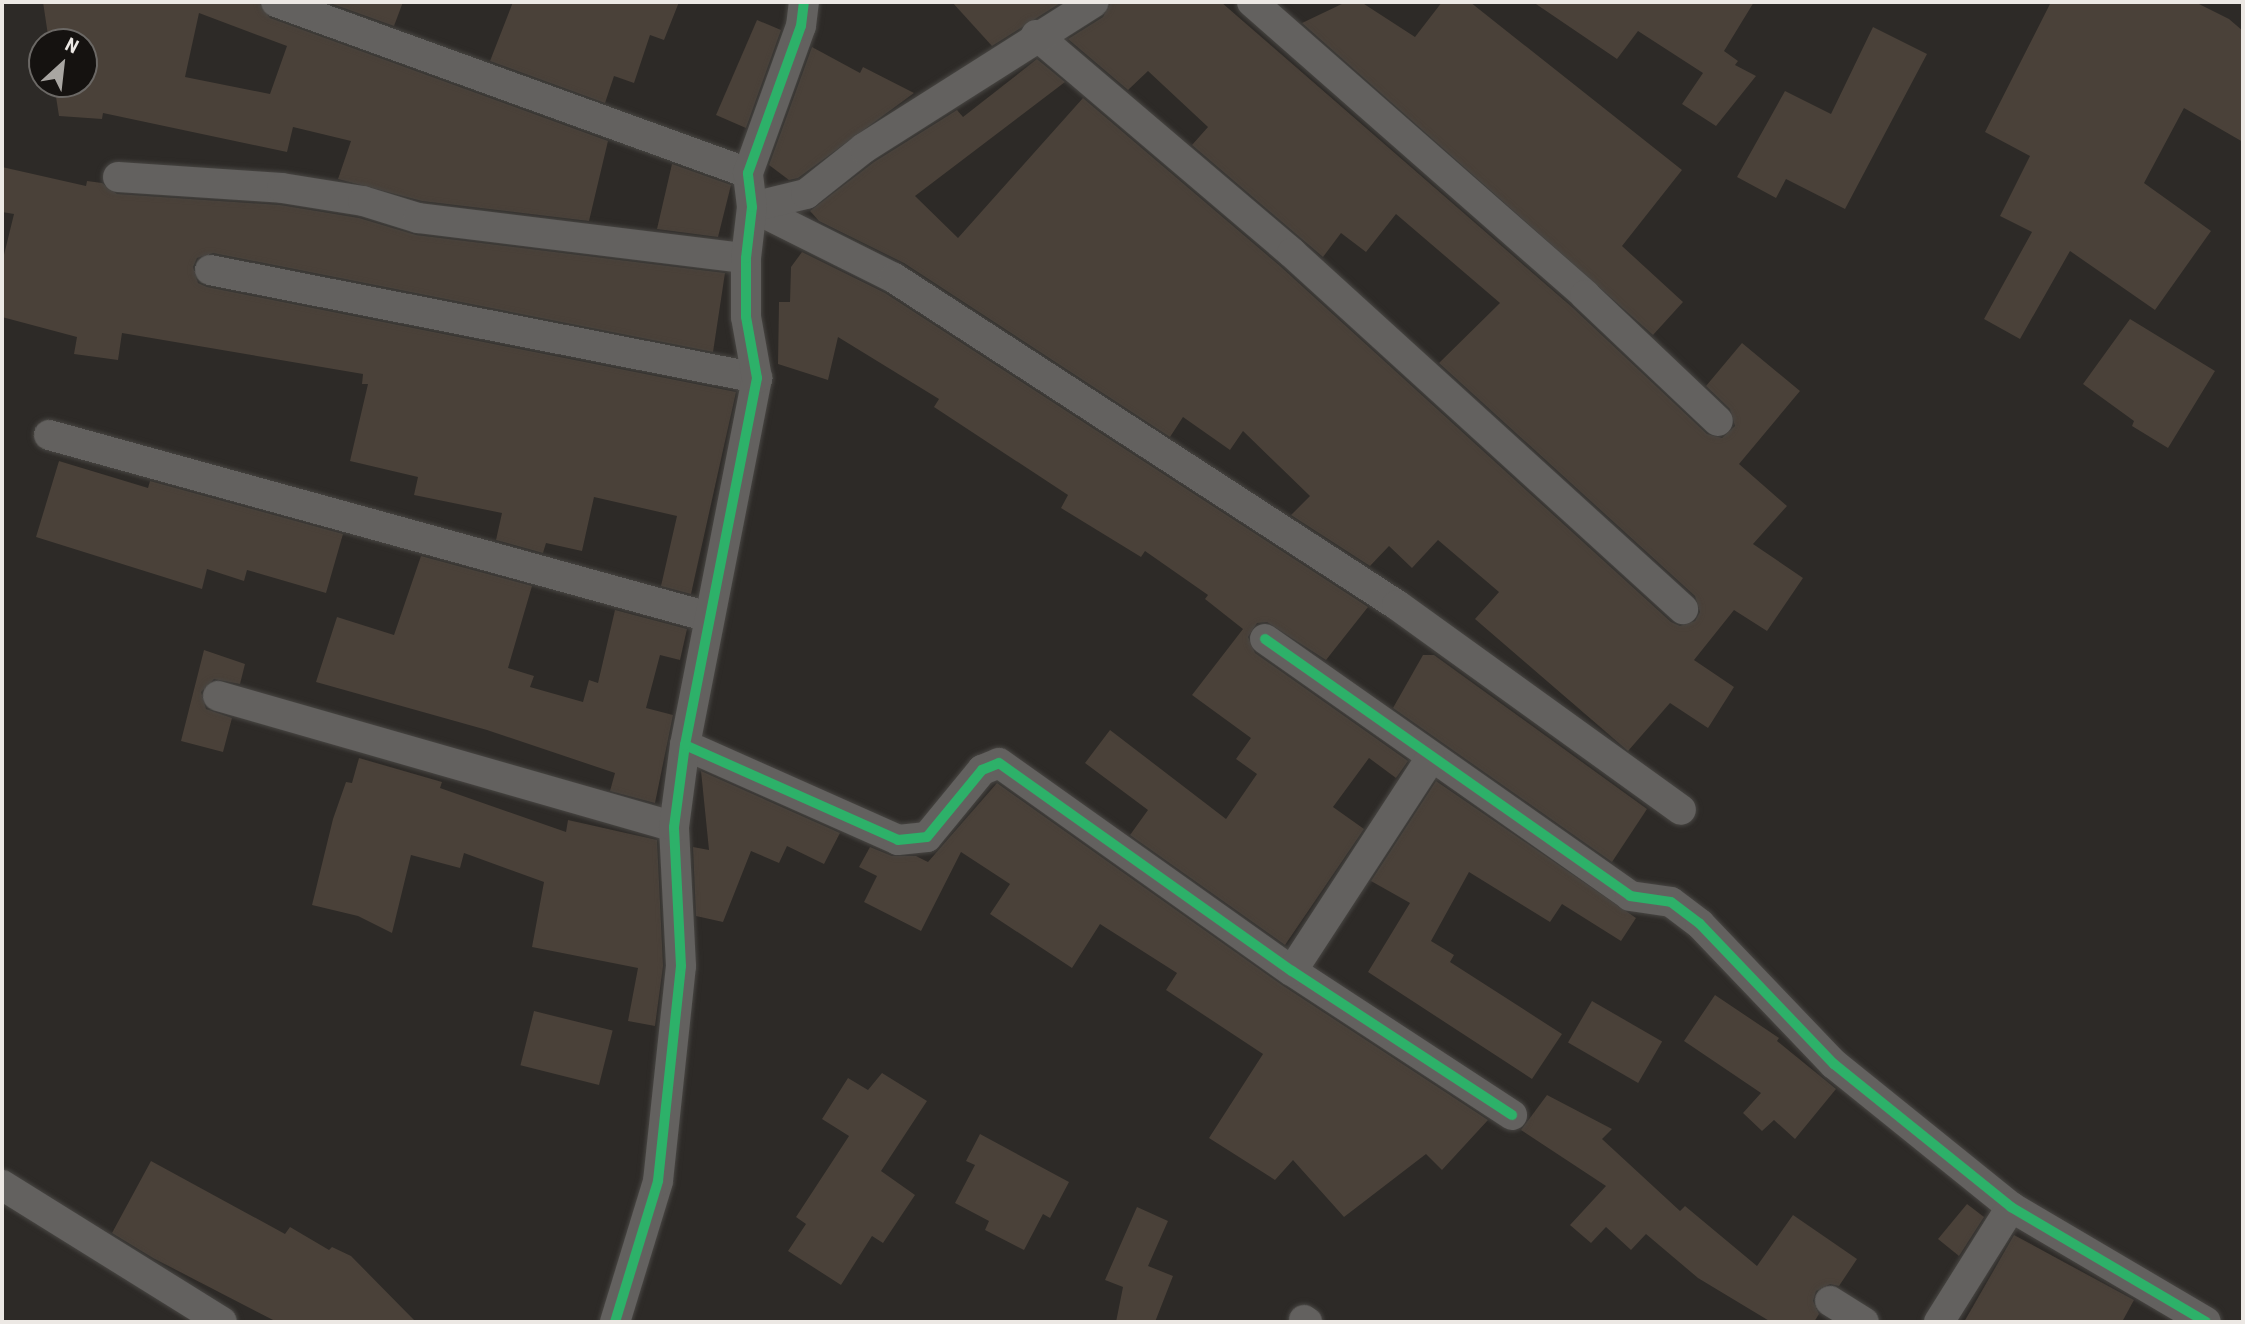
<!DOCTYPE html>
<html>
<head>
<meta charset="utf-8">
<style>
	body { margin:0 }
	#map { position:relative; width:2245px; height:1324px; overflow:hidden; background:#2d2a27; font-family:"Roboto Condensed",sans-serif }
	div>[style] { position:absolute }
	[style*='--x'] { left:calc(var(--x)*1px); top:calc(var(--y)*1px); width:calc(var(--w)*1px); rotate:calc(var(--a)*1deg) }
	.building>* { inset:0; background:#4a4139; transform-origin:0 0 }
	.roads { filter:drop-shadow(0 0 2px #484643) drop-shadow(0 0 2px #484643) }
	.minor>* { height:30px; margin:-15px; padding:0 15px; transform-origin:15px; border-radius:15px; background:#63615f }
	.cycleway>* { height:10px; margin:-5px; padding:0 5px; transform-origin:5px; border-radius:5px; background:#2db169 }
	span { translate:-50% -50%; white-space:nowrap; text-align:center; line-height:1.15; -webkit-text-stroke:6px #151210; paint-order:stroke }
	.frame { position:absolute; inset:0; border:4px solid #ece8e4; pointer-events:none }
	.north { position:absolute; left:28px; top:28px; width:70px; height:70px; box-sizing:border-box; background:#151210; border:2px solid #6b6865; border-radius:50%; rotate:27deg; font-size:19px; font-weight:700; line-height:28px; text-align:center; color:#ece8e4 }
	.north::after { content:''; display:block; margin:auto; width:24px; height:32px; background:#a9a6a2; clip-path:polygon(50% 0,100% 100%,50% 72%,0 100%) }
</style>
</head>
<body>
<div id="map">
	<div class="building">
		<i style="clip-path:polygon(evenodd,43px 2px,259px 2px,270px 18px,608px 141px,589px 221px,422px 201px,338px 179px,351px 141px,293px 127px,287px 152px,103px 113px,102px 119px,59px 116px,54px 84px,84px 84px,84px 42px,49px 42px,43px 2px,199px 13px,287px 46px,270px 94px,185px 77px,199px 13px)"></i>
		<i style="clip-path:polygon(327px 2px,403px 2px,394px 26px)"></i>
		<i style="clip-path:polygon(513px 2px,679px 2px,664px 40px,650px 35px,634px 83px,614px 76px,605px 103px,490px 61px)"></i>
		<i style="clip-path:polygon(952px 2px,1062px 2px,992px 46px)"></i>
		<i style="clip-path:polygon(1111px 2px,1221px 2px,1573px 308px,1707px 434px,1722px 438px,1735px 426px,1730px 409px,1706px 386px,1742px 343px,1800px 391px,1739px 464px,1787px 506px,1753px 544px,1803px 578px,1767px 631px,1734px 610px,1694px 660px,1734px 687px,1708px 728px,1670px 703px,1628px 751px,1475px 619px,1499px 592px,1438px 540px,1412px 568px,1389px 546px,1370px 566px,1291px 515px,1310px 496px,1243px 431px,1230px 450px,1183px 417px,1170px 437px,904px 263px,819px 221px,810px 211px,874px 162px,957px 110px,963px 117px,1037px 59px,1065px 82px,915px 196px,958px 238px,1083px 98px,1280px 266px,1671px 622px,1680px 626px,1695px 621px,1700px 612px,1695px 596px,1439px 363px,1500px 303px,1396px 214px,1366px 252px,1341px 233px,1323px 257px,1192px 145px,1208px 127px,1148px 71px,1128px 90px,1068px 39px,1103px 17px)"></i>
		<i style="clip-path:polygon(1346px 2px,1361px 2px,1415px 37px,1442px 2px,1470px 2px,1682px 170px,1622px 246px,1683px 302px,1653px 335px,1302px 23px)"></i>
		<i style="clip-path:polygon(1533px 2px,1754px 2px,1724px 51px,1738px 61px,1735px 65px,1756px 76px,1716px 126px,1682px 104px,1703px 73px,1638px 31px,1617px 59px)"></i>
		<i style="clip-path:polygon(2051px 2px,2195px 2px,2229px 19px,2243px 31px,2243px 142px,2184px 108px,2144px 183px,2211px 231px,2155px 310px,2070px 251px,2020px 339px,1984px 319px,2032px 232px,2000px 216px,2030px 156px,1985px 132px)"></i>
		<i style="clip-path:polygon(757px 20px,781px 30px,746px 128px,716px 115px)"></i>
		<i style="clip-path:polygon(1873px 27px,1927px 54px,1845px 209px,1786px 179px,1776px 198px,1737px 177px,1785px 91px,1831px 114px)"></i>
		<i style="clip-path:polygon(812px 47px,860px 73px,863px 67px,914px 93px,798px 178px,789px 180px,769px 165px)"></i>
		<i style="clip-path:polygon(672px 164px,731px 185px,718px 237px,657px 229px)"></i>
		<i style="clip-path:polygon(2px 167px,86px 186px,87px 181px,102px 183px,117px 194px,280px 205px,359px 218px,416px 235px,725px 273px,713px 352px,213px 253px,197px 258px,193px 267px,198px 283px,207px 287px,736px 392px,691px 594px,661px 586px,677px 516px,594px 497px,582px 551px,546px 543px,543px 553px,496px 540px,502px 513px,414px 495px,418px 477px,350px 461px,368px 384px,362px 384px,363px 374px,122px 333px,118px 360px,74px 354px,77px 337px,2px 317px,2px 263px,14px 214px,2px 212px)"></i>
		<i style="clip-path:polygon(802px 252px,885px 293px,1368px 607px,1326px 660px,1267px 622px,1257px 623px,1248px 637px,1255px 653px,1408px 761px,1396px 778px,1369px 758px,1333px 807px,1364px 829px,1285px 945px,1130px 835px,1148px 810px,1085px 763px,1110px 730px,1226px 819px,1257px 774px,1236px 759px,1251px 738px,1192px 695px,1243px 629px,1205px 599px,1208px 595px,1145px 551px,1141px 557px,1061px 508px,1068px 495px,934px 407px,939px 399px,838px 337px,828px 380px,778px 364px,779px 302px,790px 302px,791px 267px)"></i>
		<i style="clip-path:polygon(2130px 319px,2215px 371px,2168px 448px,2132px 426px,2134px 421px,2083px 384px)"></i>
		<i style="clip-path:polygon(59px 461px,148px 488px,150px 481px,343px 534px,326px 593px,247px 570px,244px 581px,207px 569px,202px 589px,36px 537px)"></i>
		<i style="clip-path:polygon(421px 556px,532px 586px,508px 668px,534px 676px,530px 687px,583px 702px,589px 680px,598px 683px,615px 610px,687px 629px,680px 660px,660px 655px,646px 708px,673px 715px,655px 803px,610px 791px,615px 773px,487px 730px,316px 682px,337px 617px,394px 635px)"></i>
		<i style="clip-path:polygon(204px 650px,245px 664px,240px 684px,214px 679px,201px 692px,206px 709px,232px 718px,223px 752px,181px 741px)"></i>
		<i style="clip-path:polygon(1423px 655px,1434px 655px,1647px 809px,1612px 862px,1393px 708px)"></i>
		<i style="clip-path:polygon(359px 758px,442px 782px,440px 788px,566px 832px,568px 820px,657px 840px,663px 966px,655px 1026px,628px 1021px,638px 968px,532px 947px,544px 882px,464px 853px,460px 868px,411px 855px,392px 933px,358px 916px,312px 905px,333px 819px,346px 782px,352px 783px)"></i>
		<i style="clip-path:polygon(701px 771px,840px 833px,824px 864px,787px 846px,779px 863px,751px 851px,723px 922px,696px 916px,693px 847px,709px 850px)"></i>
		<i style="clip-path:polygon(1436px 781px,1636px 918px,1621px 941px,1562px 904px,1550px 922px,1469px 872px,1431px 941px,1454px 955px,1450px 962px,1562px 1034px,1532px 1079px,1368px 972px,1410px 903px,1371px 881px)"></i>
		<i style="clip-path:polygon(997px 783px,1282px 985px,1488px 1120px,1442px 1170px,1426px 1154px,1344px 1217px,1293px 1160px,1275px 1180px,1209px 1138px,1263px 1054px,1166px 990px,1177px 973px,1100px 924px,1072px 968px,990px 914px,1010px 884px,961px 852px,921px 931px,864px 902px,877px 876px,859px 867px,870px 847px,892px 856px,916px 856px,928px 862px)"></i>
		<i style="clip-path:polygon(1715px 995px,1779px 1038px,1777px 1041px,1836px 1089px,1795px 1139px,1774px 1120px,1762px 1131px,1743px 1113px,1761px 1093px,1684px 1041px)"></i>
		<i style="left:1592px;top:1001px;width:81px;height:48px;rotate:30deg"></i>
		<i style="left:534px;top:1011px;width:81px;height:56px;rotate:14deg"></i>
		<i style="clip-path:polygon(882px 1073px,927px 1101px,881px 1171px,915px 1195px,883px 1243px,872px 1236px,841px 1285px,788px 1251px,806px 1224px,796px 1217px,849px 1136px,822px 1119px,848px 1078px,868px 1090px)"></i>
		<i style="clip-path:polygon(1547px 1095px,1612px 1129px,1602px 1139px,1680px 1211px,1685px 1206px,1757px 1266px,1793px 1215px,1857px 1259px,1839px 1286px,1830px 1284px,1816px 1291px,1813px 1301px,1819px 1314px,1814px 1322px,1771px 1322px,1698px 1278px,1646px 1234px,1631px 1250px,1606px 1227px,1591px 1243px,1570px 1225px,1606px 1186px,1521px 1130px)"></i>
		<i style="clip-path:polygon(980px 1134px,1069px 1182px,1050px 1218px,1043px 1214px,1024px 1250px,985px 1230px,989px 1221px,955px 1203px,975px 1165px,966px 1161px)"></i>
		<i style="clip-path:polygon(151px 1161px,285px 1234px,290px 1227px,329px 1250px,332px 1247px,351px 1256px,416px 1322px,277px 1322px,153px 1258px,112px 1233px)"></i>
		<i style="clip-path:polygon(1967px 1204px,1984px 1217px,1959px 1256px,1938px 1239px)"></i>
		<i style="clip-path:polygon(1137px 1207px,1168px 1221px,1148px 1266px,1173px 1276px,1155px 1322px,1116px 1322px,1123px 1287px,1105px 1280px)"></i>
		<i style="clip-path:polygon(2014px 1235px,2134px 1300px,2122px 1322px,1964px 1322px)"></i>
	</div>
	<div class="roads">
		<div class="minor">
			<i style="--x:276;--y:2;--w:502;--a:19.91"></i>
			<i style="--x:1252;--y:2;--w:444;--a:41.3"></i>
			<i style="--x:1585;--y:295;--w:183;--a:43.5"></i>
			<i style="--x:1036;--y:35;--w:336;--a:40.4"></i>
			<i style="--x:1292;--y:253;--w:529;--a:42.32"></i>
			<i style="--x:118;--y:177;--w:164;--a:3.8"></i>
			<i style="--x:282;--y:188;--w:82;--a:9.1"></i>
			<i style="--x:363;--y:201;--w:58;--a:17.2"></i>
			<i style="--x:418;--y:218;--w:330;--a:7"></i>
			<i style="--x:752;--y:207;--w:159;--a:26.6"></i>
			<i style="--x:894;--y:278;--w:600;--a:33.03"></i>
			<i style="--x:1397;--y:605;--w:350;--a:35.8"></i>
			<i style="--x:752;--y:207;--w:56;--a:-13.5"></i>
			<i style="--x:806;--y:194;--w:74;--a:-38.4"></i>
			<i style="--x:864;--y:148;--w:272;--a:-32.4"></i>
			<i style="--x:210;--y:270;--w:558;--a:11.17"></i>
			<i style="--x:49;--y:435;--w:685;--a:15.42"></i>
			<i style="--x:1265;--y:639;--w:446;--a:35.1"></i>
			<i style="--x:1630;--y:896;--w:41;--a:8.3"></i>
			<i style="--x:1671;--y:902;--w:36;--a:37"></i>
			<i style="--x:1700;--y:924;--w:194;--a:46.3"></i>
			<i style="--x:1834;--y:1064;--w:228;--a:38.9"></i>
			<i style="--x:2011;--y:1207;--w:226;--a:30.5"></i>
			<i style="--x:218;--y:696;--w:474;--a:16"></i>
			<i style="--x:685;--y:745;--w:233;--a:24"></i>
			<i style="--x:898;--y:840;--w:29;--a:-6"></i>
			<i style="--x:927;--y:837;--w:87;--a:-50.6"></i>
			<i style="--x:982;--y:770;--w:18;--a:-22"></i>
			<i style="--x:999;--y:763;--w:359;--a:35.4"></i>
			<i style="--x:1292;--y:971;--w:263;--a:33.2"></i>
			<i style="--x:1292;--y:971;--w:253;--a:-56.9"></i>
			<i style="--x:2;--y:1185;--w:259;--a:31.9"></i>
			<i style="--x:1830;--y:1301;--w:40;--a:32"></i>
			<i style="--x:1304;--y:1320;--w:4;--a:34"></i>
			<i style="--x:615;--y:1322;--w:147;--a:-73"></i>
			<i style="--x:658;--y:1181;--w:216;--a:-83.9"></i>
			<i style="--x:681;--y:966;--w:139;--a:-92.9"></i>
			<i style="--x:674;--y:827;--w:83;--a:-82.4"></i>
			<i style="--x:685;--y:745;--w:374;--a:-78.9"></i>
			<i style="--x:757;--y:378;--w:62;--a:-100.2"></i>
			<i style="--x:746;--y:317;--w:59;--a:-90"></i>
			<i style="--x:746;--y:258;--w:51;--a:-83.3"></i>
			<i style="--x:752;--y:207;--w:34;--a:-97"></i>
			<i style="--x:748;--y:173;--w:156;--a:-70.2"></i>
			<i style="--x:801;--y:26;--w:24;--a:-83"></i>
			<i style="--x:1939;--y:1322;--w:136;--a:-57.9"></i>
		</div>
	</div>
	<div class="cycleway">
		<i style="--x:1265;--y:639;--w:446;--a:35.1"></i>
		<i style="--x:1630;--y:896;--w:41;--a:8.3"></i>
		<i style="--x:1671;--y:902;--w:36;--a:37"></i>
		<i style="--x:1700;--y:924;--w:194;--a:46.3"></i>
		<i style="--x:1834;--y:1064;--w:228;--a:38.9"></i>
		<i style="--x:2011;--y:1207;--w:226;--a:30.5"></i>
		<i style="--x:685;--y:745;--w:233;--a:24"></i>
		<i style="--x:898;--y:840;--w:29;--a:-6"></i>
		<i style="--x:927;--y:837;--w:87;--a:-50.6"></i>
		<i style="--x:982;--y:770;--w:18;--a:-22"></i>
		<i style="--x:999;--y:763;--w:359;--a:35.4"></i>
		<i style="--x:1292;--y:971;--w:263;--a:33.2"></i>
		<i style="--x:615;--y:1322;--w:147;--a:-73"></i>
		<i style="--x:658;--y:1181;--w:216;--a:-83.9"></i>
		<i style="--x:681;--y:966;--w:139;--a:-92.9"></i>
		<i style="--x:674;--y:827;--w:83;--a:-82.4"></i>
		<i style="--x:685;--y:745;--w:374;--a:-78.9"></i>
		<i style="--x:757;--y:378;--w:62;--a:-100.2"></i>
		<i style="--x:746;--y:317;--w:59;--a:-90"></i>
		<i style="--x:746;--y:258;--w:51;--a:-83.3"></i>
		<i style="--x:752;--y:207;--w:34;--a:-97"></i>
		<i style="--x:748;--y:173;--w:156;--a:-70.2"></i>
		<i style="--x:801;--y:26;--w:24;--a:-83"></i>
	</div>
	<div class="frame"></div>
	<div class="north">N</div>
</div>
</body>
</html>
